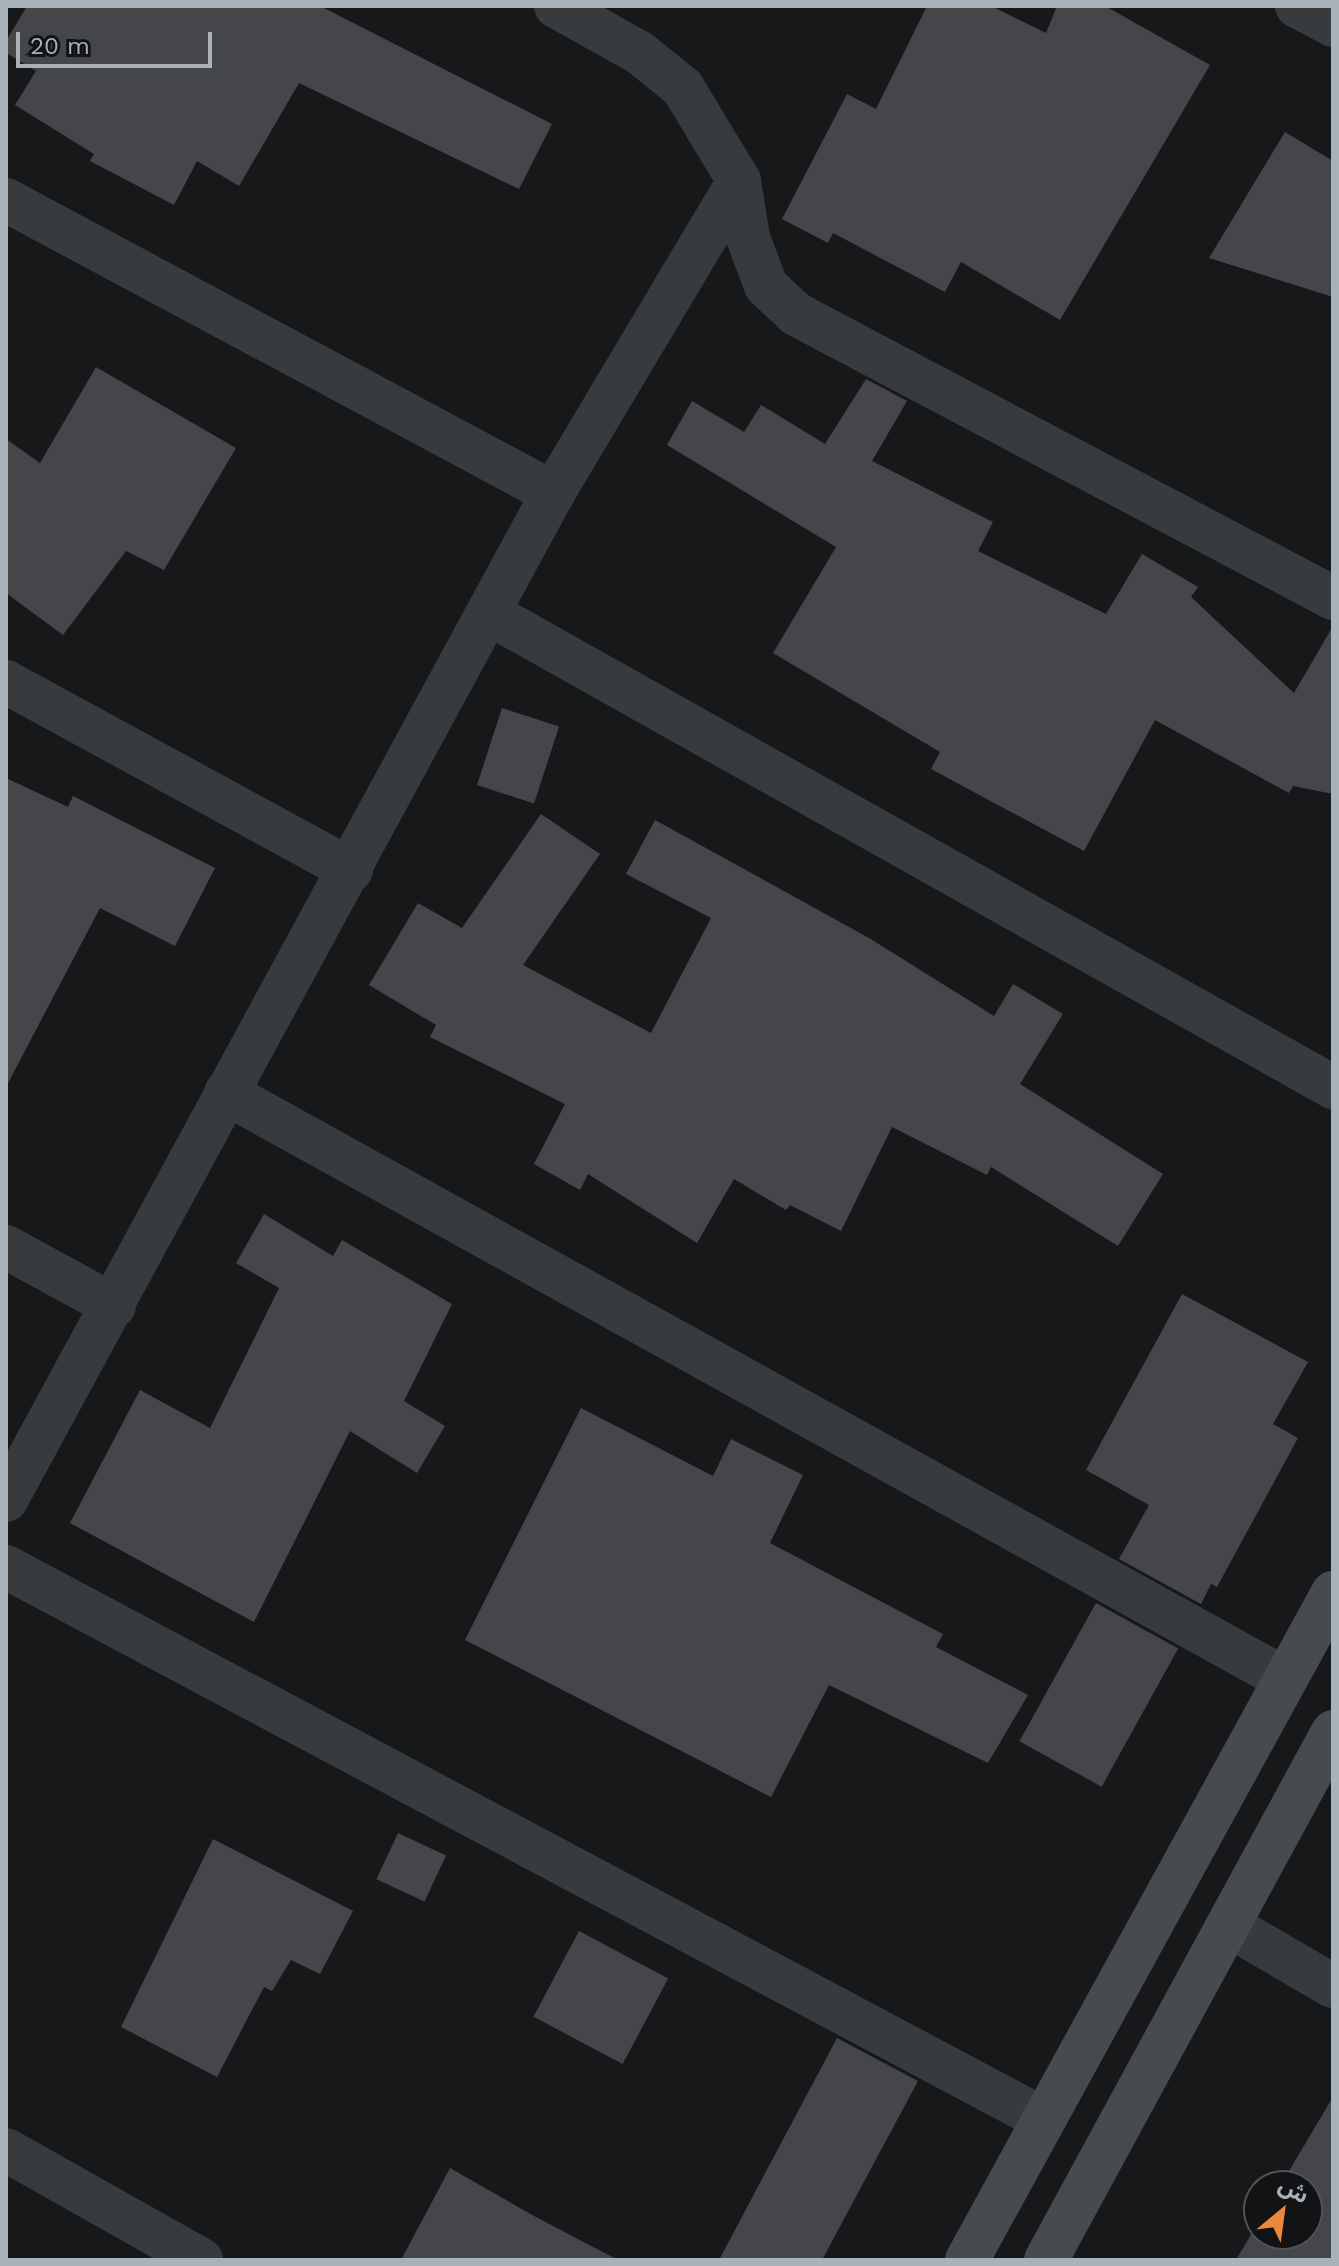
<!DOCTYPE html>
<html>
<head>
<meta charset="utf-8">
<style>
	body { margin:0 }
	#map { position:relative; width:1339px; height:2266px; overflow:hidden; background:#171819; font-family:"Work Sans","Noto Sans Arabic",sans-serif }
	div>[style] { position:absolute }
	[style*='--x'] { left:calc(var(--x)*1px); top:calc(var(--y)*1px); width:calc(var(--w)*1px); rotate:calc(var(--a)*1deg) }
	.building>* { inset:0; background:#444649; transform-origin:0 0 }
	.minor>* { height:44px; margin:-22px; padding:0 22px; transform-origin:22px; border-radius:22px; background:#383b3e }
	.secondary>* { height:44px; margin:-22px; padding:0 22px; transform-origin:22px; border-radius:22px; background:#474a4e }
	span { translate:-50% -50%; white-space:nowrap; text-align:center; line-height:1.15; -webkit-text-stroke:7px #121314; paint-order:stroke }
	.frame { position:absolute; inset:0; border:8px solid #aab2b9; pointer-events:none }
	.north { position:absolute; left:1243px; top:2170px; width:80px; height:80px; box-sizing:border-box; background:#121314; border:2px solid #4f5356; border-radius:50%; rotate:29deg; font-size:22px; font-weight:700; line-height:32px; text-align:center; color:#aab2b9 }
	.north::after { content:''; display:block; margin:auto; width:28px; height:36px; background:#ec873d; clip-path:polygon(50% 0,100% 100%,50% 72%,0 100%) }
	.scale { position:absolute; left:16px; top:32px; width:196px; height:36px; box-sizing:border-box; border:4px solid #aab2b9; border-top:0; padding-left:10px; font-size:24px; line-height:28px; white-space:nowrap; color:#aab2b9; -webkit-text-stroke:6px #121314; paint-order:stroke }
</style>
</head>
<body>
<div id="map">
	<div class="building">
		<i style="clip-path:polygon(27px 6px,320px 6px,552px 124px,519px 189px,299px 83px,239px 186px,197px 161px,174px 205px,90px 161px,94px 154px,15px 105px,36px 71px,6px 53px,6px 41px)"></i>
		<i style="clip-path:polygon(927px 6px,991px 6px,1046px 33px,1057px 6px,1105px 6px,1210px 65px,1060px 320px,961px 262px,945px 292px,833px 233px,828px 243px,782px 219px,847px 94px,876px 109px)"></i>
		<i style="clip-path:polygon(1285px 132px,1333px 161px,1333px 297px,1209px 258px)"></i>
		<i style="clip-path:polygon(96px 367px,236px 448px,164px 570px,126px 551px,63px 635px,6px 593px,6px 439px,40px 463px)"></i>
		<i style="clip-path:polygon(866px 379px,907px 401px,872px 461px,993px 522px,978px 551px,1106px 614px,1142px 554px,1198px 587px,1191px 597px,1294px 693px,1333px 626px,1333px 794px,1293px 786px,1289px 793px,1155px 720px,1084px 851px,931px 769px,940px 752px,773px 653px,836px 547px,667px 445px,692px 401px,744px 432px,761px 405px,825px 444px)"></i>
		<i style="left:502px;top:708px;width:60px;height:81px;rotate:18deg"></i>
		<i style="clip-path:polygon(6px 778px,68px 807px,73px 796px,215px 868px,175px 946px,100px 908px,6px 1087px)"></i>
		<i style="clip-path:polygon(541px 814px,600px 854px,523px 965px,651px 1033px,711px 918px,626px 874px,655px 820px,869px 938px,994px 1016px,1013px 984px,1063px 1014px,1020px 1084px,1163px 1174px,1118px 1246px,991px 1167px,987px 1175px,892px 1127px,841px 1231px,790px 1205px,786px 1210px,734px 1179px,697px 1243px,588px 1174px,580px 1190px,534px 1164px,565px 1104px,430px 1037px,436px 1025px,369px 985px,418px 903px,462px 928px)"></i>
		<i style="clip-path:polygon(264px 1214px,333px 1256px,342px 1240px,452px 1304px,404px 1401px,445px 1426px,417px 1473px,350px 1431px,254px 1622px,70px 1523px,140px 1390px,210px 1428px,279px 1288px,236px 1263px)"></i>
		<i style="clip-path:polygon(1182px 1294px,1308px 1362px,1273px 1424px,1298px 1438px,1217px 1587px,1211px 1584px,1201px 1604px,1119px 1559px,1149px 1505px,1086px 1470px)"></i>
		<i style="clip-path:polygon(581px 1408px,713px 1476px,731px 1439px,803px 1475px,770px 1543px,943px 1634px,936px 1647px,1028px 1695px,988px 1763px,829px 1685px,771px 1797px,465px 1640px)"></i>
		<i style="left:1096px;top:1603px;width:94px;height:158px;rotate:29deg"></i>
		<i style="left:398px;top:1833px;width:53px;height:51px;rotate:25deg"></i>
		<i style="clip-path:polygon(213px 1839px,353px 1911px,320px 1974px,291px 1960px,272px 1991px,264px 1987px,217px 2077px,121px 2027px)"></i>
		<i style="left:579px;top:1931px;width:101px;height:97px;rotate:28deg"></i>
		<i style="clip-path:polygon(837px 2038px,918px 2081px,822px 2260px,719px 2260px)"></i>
		<i style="clip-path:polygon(1333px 2097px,1333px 2260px,1236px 2260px,1259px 2221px,1259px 2234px,1307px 2234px,1307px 2186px,1280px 2186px)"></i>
		<i style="clip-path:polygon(450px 2168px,534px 2216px,618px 2260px,401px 2260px)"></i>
	</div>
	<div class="minor">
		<i style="--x:556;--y:6;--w:96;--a:29.2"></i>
		<i style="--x:640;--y:53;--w:55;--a:39.1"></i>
		<i style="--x:683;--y:88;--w:109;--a:58.9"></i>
		<i style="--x:739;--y:181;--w:58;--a:81"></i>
		<i style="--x:748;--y:238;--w:51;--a:69.4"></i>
		<i style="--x:766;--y:286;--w:41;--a:43"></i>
		<i style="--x:796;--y:314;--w:607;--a:27.87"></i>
		<i style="--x:1297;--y:6;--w:41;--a:27.8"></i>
		<i style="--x:6;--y:200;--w:621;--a:28.18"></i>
		<i style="--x:490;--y:614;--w:967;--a:29.3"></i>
		<i style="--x:6;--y:682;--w:393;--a:28.6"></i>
		<i style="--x:226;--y:1093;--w:1210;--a:28.96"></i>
		<i style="--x:6;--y:1247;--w:123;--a:28.6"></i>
		<i style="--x:6;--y:1500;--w:1146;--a:-61.49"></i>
		<i style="--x:553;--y:493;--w:363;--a:-59.2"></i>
		<i style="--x:6;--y:1567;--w:1173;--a:28.03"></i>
		<i style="--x:1228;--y:1925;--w:121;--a:30.2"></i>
		<i style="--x:6;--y:2150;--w:224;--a:29.4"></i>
	</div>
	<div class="secondary">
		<i style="--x:967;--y:2260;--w:761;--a:-61.25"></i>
		<i style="--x:1046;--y:2260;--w:601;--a:-61.47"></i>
	</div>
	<div class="frame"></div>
	<div class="north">ش</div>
	<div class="scale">20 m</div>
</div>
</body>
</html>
